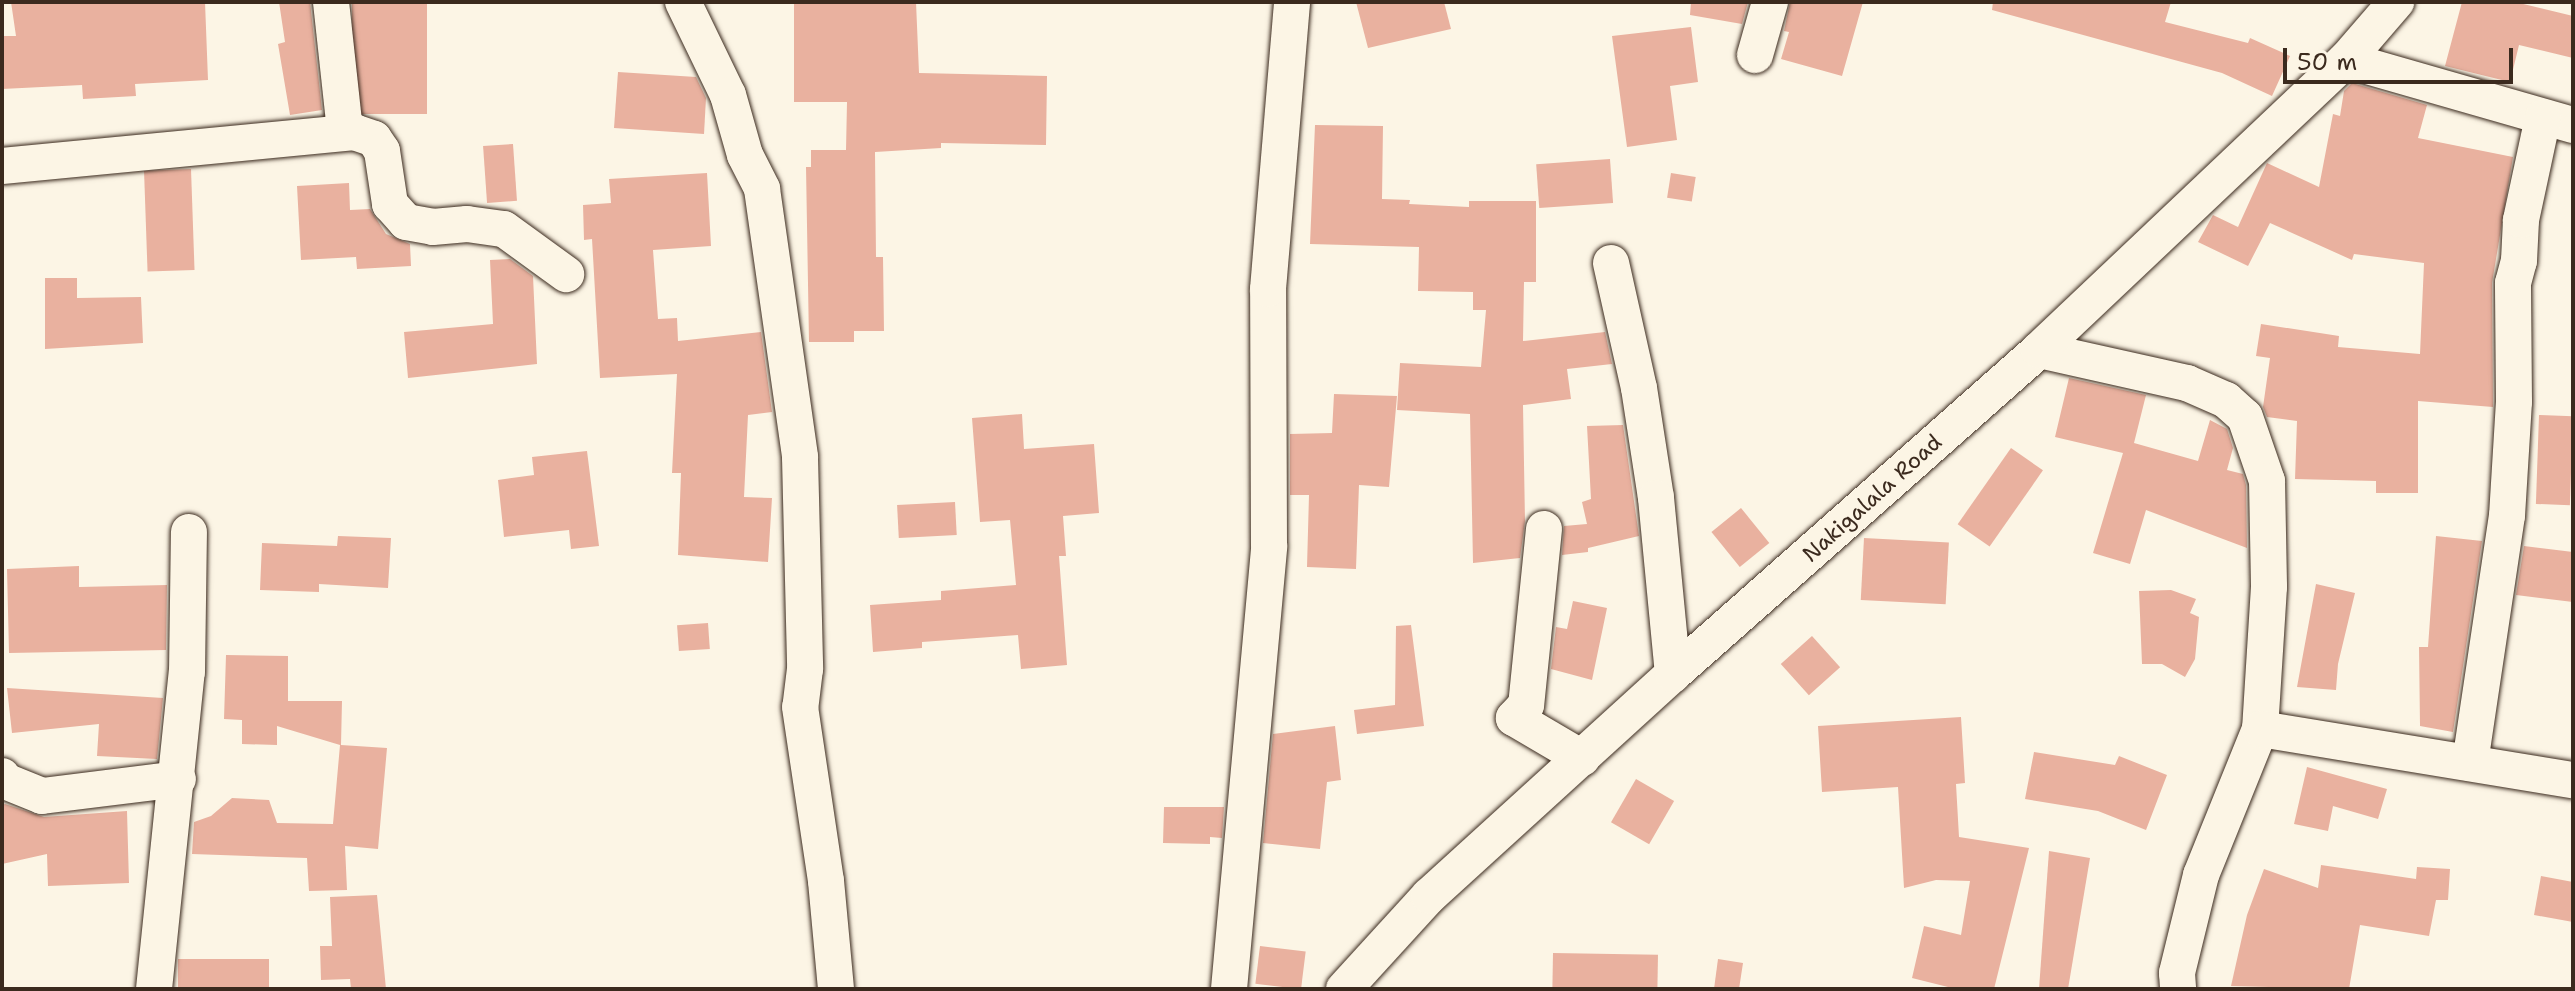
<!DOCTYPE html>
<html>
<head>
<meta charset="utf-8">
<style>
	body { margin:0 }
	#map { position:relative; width:2575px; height:991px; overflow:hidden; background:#fcf5e5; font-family:"Shantell Sans",sans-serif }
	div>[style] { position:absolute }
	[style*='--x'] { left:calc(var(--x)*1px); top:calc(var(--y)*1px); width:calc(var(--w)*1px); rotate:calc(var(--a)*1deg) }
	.building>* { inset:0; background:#e9b19f; transform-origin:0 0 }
	.roads { filter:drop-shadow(0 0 2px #3b2a1e) drop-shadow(0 0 2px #3b2a1e) }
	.minor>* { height:36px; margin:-18px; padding:0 18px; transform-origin:18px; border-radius:18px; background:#fcf5e5 }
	span { translate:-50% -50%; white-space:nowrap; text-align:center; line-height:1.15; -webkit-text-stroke:6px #fcf5e5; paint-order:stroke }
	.street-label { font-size:22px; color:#3b2a1e }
	.frame { position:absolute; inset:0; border:4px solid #3b2a1e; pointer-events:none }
	.scale { position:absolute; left:2283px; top:48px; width:230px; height:36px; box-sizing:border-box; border:4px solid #3b2a1e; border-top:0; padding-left:10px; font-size:24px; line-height:28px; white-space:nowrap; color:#3b2a1e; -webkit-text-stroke:6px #fcf5e5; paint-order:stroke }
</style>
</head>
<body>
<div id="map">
	<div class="building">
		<i style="clip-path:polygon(11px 2px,205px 2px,208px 80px,135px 84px,136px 96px,83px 99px,82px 85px,2px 89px,2px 36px,16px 36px)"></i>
		<i style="clip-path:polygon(279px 2px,310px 2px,322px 110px,290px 115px,278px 44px,285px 42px)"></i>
		<i style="left:352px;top:2px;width:75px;height:112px"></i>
		<i style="clip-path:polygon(794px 2px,916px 2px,919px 73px,1047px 76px,1046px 145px,941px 143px,941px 148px,875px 152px,876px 257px,883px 257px,884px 331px,854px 331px,854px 342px,809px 342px,806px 167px,811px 167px,811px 150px,846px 150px,847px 102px,794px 102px)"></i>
		<i style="clip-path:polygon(1356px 2px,1444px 2px,1451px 29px,1368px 48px)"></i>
		<i style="clip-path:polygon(1691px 2px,1748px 2px,1742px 24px,1690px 15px)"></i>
		<i style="clip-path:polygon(1790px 2px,1863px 2px,1842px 76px,1781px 59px,1789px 32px,1784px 31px)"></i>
		<i style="clip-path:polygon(1993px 2px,2171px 2px,2165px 22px,2248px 43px,2250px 38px,2290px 56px,2272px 96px,2222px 73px,1992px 10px)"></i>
		<i style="clip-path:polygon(2462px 2px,2515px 2px,2573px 16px,2573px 58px,2519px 45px,2510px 82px,2445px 66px)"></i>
		<i style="clip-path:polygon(1691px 27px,1698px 82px,1670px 86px,1677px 140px,1627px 147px,1612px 36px)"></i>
		<i style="clip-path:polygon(618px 72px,696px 77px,706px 98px,704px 134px,614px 128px)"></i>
		<i style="clip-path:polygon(2352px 83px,2427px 105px,2418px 138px,2513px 157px,2492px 283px,2493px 407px,2418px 401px,2418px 493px,2376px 493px,2376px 481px,2295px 479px,2297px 421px,2267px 417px,2263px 407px,2270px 358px,2256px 356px,2261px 324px,2339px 336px,2338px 347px,2420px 354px,2424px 263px,2354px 254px,2352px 260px,2270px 223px,2248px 266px,2198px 242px,2213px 215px,2238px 227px,2267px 163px,2319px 187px,2333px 114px,2340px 116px,2344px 91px)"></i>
		<i style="clip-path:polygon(1315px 125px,1383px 126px,1382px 199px,1410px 200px,1409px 204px,1469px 207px,1469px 201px,1536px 201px,1536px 282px,1524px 282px,1523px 341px,1605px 332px,1612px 364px,1567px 369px,1571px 399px,1523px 405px,1525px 521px,1520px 558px,1473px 563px,1470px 414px,1397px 410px,1400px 363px,1481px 367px,1486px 310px,1473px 310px,1473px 292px,1418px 291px,1419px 247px,1310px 244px)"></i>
		<i style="left:513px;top:144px;width:57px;height:30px;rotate:86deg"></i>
		<i style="left:1610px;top:159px;width:44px;height:74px;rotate:86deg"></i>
		<i style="left:191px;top:169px;width:101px;height:47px;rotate:88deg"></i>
		<i style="clip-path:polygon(707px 173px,711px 246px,653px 250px,658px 319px,677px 318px,678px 341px,761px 332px,772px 412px,748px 415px,744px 497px,772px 498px,768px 562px,678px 555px,681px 473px,672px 473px,677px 374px,600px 378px,592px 239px,584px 240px,583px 205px,611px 203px,609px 179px)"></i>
		<i style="left:1671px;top:173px;width:25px;height:25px;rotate:9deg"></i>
		<i style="clip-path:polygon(349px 183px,350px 210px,370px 209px,386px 234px,410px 244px,411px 266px,357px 269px,356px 257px,301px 260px,297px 186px)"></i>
		<i style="clip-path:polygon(510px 259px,533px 276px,537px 364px,408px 378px,404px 332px,493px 324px,490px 260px)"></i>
		<i style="clip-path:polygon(45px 278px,77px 278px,77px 298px,141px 297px,143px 343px,45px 349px)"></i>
		<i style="clip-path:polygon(2069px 378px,2146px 395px,2134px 443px,2198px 461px,2210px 420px,2227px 429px,2233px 448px,2227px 470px,2243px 474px,2246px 485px,2247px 548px,2146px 510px,2130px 564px,2093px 553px,2123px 453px,2055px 437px)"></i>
		<i style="clip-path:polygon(1334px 394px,1397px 396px,1389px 487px,1359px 485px,1356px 569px,1307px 567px,1309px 495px,1290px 495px,1290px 434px,1332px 433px)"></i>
		<i style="clip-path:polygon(1022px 414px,1024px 449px,1094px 444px,1099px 513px,1063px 516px,1066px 556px,1059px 556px,1067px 665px,1021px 669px,1018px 635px,922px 642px,922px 648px,873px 652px,870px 605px,941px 600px,941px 591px,1016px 585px,1010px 520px,980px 522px,972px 418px)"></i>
		<i style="left:2539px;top:415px;width:34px;height:89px;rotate:2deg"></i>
		<i style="clip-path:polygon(1623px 425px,1639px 536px,1588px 548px,1588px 552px,1562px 555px,1564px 526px,1587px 524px,1582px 502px,1591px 499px,1587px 426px)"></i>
		<i style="left:2011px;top:448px;width:39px;height:93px;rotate:35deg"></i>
		<i style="clip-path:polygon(587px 451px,599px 546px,571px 549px,569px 530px,504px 537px,498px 480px,534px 475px,532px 457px)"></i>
		<i style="left:955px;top:502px;width:33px;height:58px;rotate:87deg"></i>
		<i style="left:1741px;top:508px;width:45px;height:38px;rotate:51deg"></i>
		<i style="clip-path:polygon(338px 536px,391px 538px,388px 588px,319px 584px,319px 592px,260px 590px,262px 543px,337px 546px)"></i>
		<i style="clip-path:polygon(2436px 536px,2482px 541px,2453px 732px,2420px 726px,2419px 647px,2428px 647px)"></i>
		<i style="left:1864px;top:538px;width:85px;height:62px;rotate:3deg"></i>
		<i style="clip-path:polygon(2524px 546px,2573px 552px,2573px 602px,2516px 595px)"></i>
		<i style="clip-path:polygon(79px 566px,79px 587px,167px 585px,166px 650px,9px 653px,7px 569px)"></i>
		<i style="clip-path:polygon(2316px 584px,2355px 593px,2338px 664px,2336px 690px,2297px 687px)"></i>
		<i style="clip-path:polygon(2171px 590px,2196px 599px,2190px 613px,2199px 617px,2195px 659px,2185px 677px,2162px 664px,2142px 664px,2139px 591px)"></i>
		<i style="clip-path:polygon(1573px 601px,1607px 608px,1592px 680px,1551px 669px,1556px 627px,1567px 629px)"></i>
		<i style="left:708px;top:623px;width:26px;height:31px;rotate:86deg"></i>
		<i style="clip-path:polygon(1411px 625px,1424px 726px,1357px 734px,1354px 710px,1395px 705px,1396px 626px)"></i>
		<i style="left:1812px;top:636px;width:42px;height:42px;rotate:48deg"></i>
		<i style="clip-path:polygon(226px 655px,288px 656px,288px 701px,342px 701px,341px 745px,387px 748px,378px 849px,345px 846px,347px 890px,309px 891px,307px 858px,192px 854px,194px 822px,211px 816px,232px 798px,269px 800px,277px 823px,333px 824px,340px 745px,277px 726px,277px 745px,242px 744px,242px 720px,224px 719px)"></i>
		<i style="clip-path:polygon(7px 688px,163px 698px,157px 759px,97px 756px,99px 724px,12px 733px)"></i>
		<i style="clip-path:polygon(1961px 717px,1965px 783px,1956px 784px,1959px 837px,2029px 848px,1994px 989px,1956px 989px,1912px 978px,1924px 926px,1961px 935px,1970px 881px,1936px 880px,1904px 888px,1898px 787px,1822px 792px,1818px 726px)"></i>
		<i style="clip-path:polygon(1335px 726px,1341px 780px,1327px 782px,1320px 849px,1263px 843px,1273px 734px)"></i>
		<i style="clip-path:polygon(2034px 752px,2115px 765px,2119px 756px,2167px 775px,2146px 830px,2098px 811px,2025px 799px)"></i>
		<i style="clip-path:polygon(2307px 767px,2387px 789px,2378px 819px,2333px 806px,2328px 831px,2294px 824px)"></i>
		<i style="left:1636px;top:779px;width:44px;height:50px;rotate:30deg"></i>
		<i style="clip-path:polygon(5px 804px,44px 817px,127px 811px,129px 883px,48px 886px,47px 854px,2px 864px,2px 805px)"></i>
		<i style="clip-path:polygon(1164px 807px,1224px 807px,1222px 838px,1210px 837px,1210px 844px,1163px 843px)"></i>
		<i style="clip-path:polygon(2049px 851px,2090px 858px,2068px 989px,2039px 989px)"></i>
		<i style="clip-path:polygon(2321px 865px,2416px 879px,2417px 867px,2450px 869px,2448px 900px,2436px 900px,2429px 936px,2360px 925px,2349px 989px,2231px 986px,2247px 915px,2264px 869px,2318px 888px)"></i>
		<i style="clip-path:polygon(2541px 876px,2573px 882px,2573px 922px,2534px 915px)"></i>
		<i style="clip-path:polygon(377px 895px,386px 989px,351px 989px,350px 979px,321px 980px,320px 946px,332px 946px,330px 897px)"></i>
		<i style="left:1260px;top:946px;width:46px;height:38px;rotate:7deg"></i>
		<i style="left:1553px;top:953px;width:105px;height:36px;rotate:1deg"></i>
		<i style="left:269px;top:959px;width:30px;height:91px;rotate:90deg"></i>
		<i style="clip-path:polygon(1718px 959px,1743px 963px,1739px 989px,1714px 989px)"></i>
	</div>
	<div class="roads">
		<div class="minor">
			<i style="--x:331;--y:2;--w:130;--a:83.8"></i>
			<i style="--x:683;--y:2;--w:103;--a:64.2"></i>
			<i style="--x:728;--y:95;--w:62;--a:74.2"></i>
			<i style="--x:745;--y:155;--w:38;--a:63"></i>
			<i style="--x:762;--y:189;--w:271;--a:81.9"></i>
			<i style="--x:800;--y:457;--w:212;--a:88.6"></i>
			<i style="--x:805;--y:669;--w:38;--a:97"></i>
			<i style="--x:800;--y:707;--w:176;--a:81.5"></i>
			<i style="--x:826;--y:881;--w:108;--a:84.7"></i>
			<i style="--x:1755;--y:55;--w:55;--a:-74.2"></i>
			<i style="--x:2346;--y:60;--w:236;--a:16"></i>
			<i style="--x:2;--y:166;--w:354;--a:-5.5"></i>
			<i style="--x:354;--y:132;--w:21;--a:19"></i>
			<i style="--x:374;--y:139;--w:14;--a:56"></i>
			<i style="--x:382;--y:151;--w:54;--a:81.4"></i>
			<i style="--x:390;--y:204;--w:24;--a:48"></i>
			<i style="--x:406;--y:222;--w:27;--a:10"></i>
			<i style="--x:433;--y:227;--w:34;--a:-5"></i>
			<i style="--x:467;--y:224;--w:37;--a:8"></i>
			<i style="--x:504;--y:229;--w:77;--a:36"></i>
			<i style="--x:1611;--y:263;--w:128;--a:77.4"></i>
			<i style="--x:1639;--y:388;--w:111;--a:81.2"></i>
			<i style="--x:1656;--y:498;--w:177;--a:84.5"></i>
			<i style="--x:2039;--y:350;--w:152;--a:12.6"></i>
			<i style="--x:2187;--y:383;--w:43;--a:23.6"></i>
			<i style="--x:2226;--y:400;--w:25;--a:42"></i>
			<i style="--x:2245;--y:417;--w:68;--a:71"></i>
			<i style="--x:2267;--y:481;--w:106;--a:88.9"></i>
			<i style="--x:2269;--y:587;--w:142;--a:93.6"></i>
			<i style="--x:2260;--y:729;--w:157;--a:112"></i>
			<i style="--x:2201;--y:875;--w:101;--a:103.8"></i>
			<i style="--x:2177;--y:973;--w:16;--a:86"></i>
			<i style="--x:1544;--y:529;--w:177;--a:95.8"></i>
			<i style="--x:1526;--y:705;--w:18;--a:133"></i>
			<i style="--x:1514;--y:718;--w:79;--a:30.5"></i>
			<i style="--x:2260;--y:729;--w:317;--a:9.3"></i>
			<i style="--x:2470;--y:763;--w:250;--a:-81.5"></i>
			<i style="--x:2507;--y:516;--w:114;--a:-86.5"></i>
			<i style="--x:2514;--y:402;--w:119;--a:-90.5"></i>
			<i style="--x:2513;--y:283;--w:23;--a:-75"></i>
			<i style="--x:2519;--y:261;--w:41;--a:-87.2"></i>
			<i style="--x:2521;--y:220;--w:105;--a:-77.9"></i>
			<i style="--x:2;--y:776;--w:6;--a:59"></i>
			<i style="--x:5;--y:781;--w:40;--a:22"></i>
			<i style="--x:42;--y:796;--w:137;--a:-7.1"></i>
			<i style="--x:154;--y:989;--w:319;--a:-84.1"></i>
			<i style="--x:187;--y:672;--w:140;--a:-89.2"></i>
			<i style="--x:1229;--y:989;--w:445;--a:-84.8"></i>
			<i style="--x:1269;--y:546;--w:257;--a:-90.2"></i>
			<i style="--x:1268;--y:289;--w:288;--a:-85.2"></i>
			<i style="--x:1344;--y:989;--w:126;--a:-47.6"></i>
			<i style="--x:1429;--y:896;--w:330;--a:-42.3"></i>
			<i style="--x:1673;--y:674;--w:489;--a:-41.5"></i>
			<i style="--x:2039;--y:350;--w:422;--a:-43.4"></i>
			<i style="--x:2346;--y:60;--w:77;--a:-49.2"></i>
		</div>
	</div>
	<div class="street-label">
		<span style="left:1872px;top:498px;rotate:-42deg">Nakigalala Road</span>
	</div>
	<div class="frame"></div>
	<div class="scale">50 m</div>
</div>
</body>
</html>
